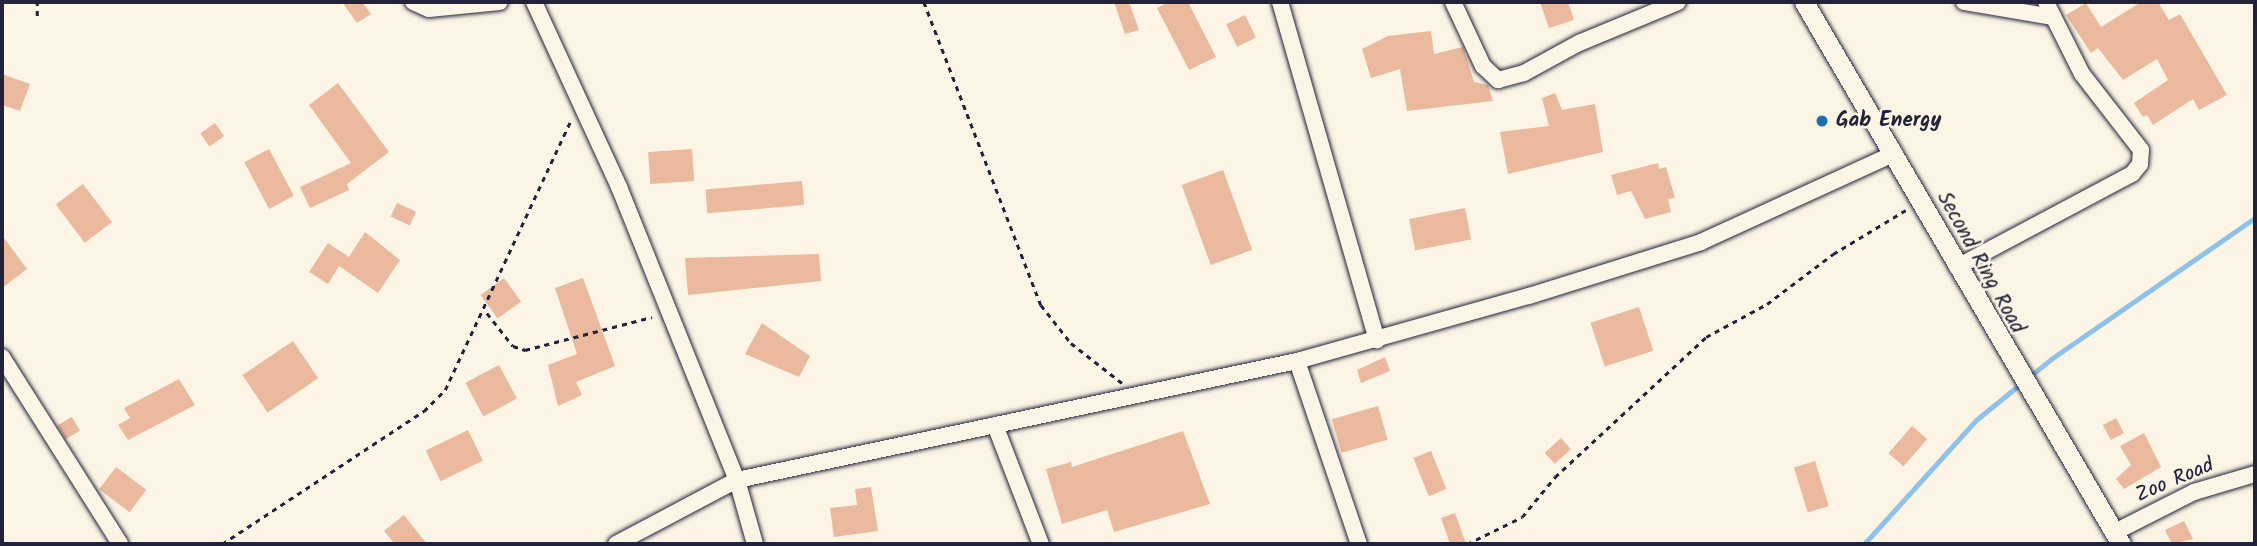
<!DOCTYPE html>
<html>
<head>
<meta charset="utf-8">
<style>
	body { margin:0 }
	#map { position:relative; width:2257px; height:546px; overflow:hidden; background:#fcf5e5; font-family:Kalam,sans-serif }
	div>[style] { position:absolute }
	[style*='--x'] { left:calc(var(--x)*1px); top:calc(var(--y)*1px); width:calc(var(--w)*1px); rotate:calc(var(--a)*1deg) }
	.stream>* { height:5px; margin:-2.5px; padding:0 2.5px; transform-origin:2.5px; border-radius:2.5px; background:#8fc2eb }
	.building>* { inset:0; background:#ebb99d; transform-origin:0 0 }
	.path>* { height:2.5px; margin-top:-1.25px; transform-origin:0; background:repeating-linear-gradient(90deg,#22223b 0 5px,transparent 0 10px) }
	.roads { filter:drop-shadow(0 0 2px #22223b) drop-shadow(0 0 2px #22223b) }
	.minor>* { height:16px; margin:-8px; padding:0 8px; transform-origin:8px; border-radius:8px; background:#fcf5e5 }
	.tertiary>* { height:19px; margin:-9.5px; padding:0 9.5px; transform-origin:9.5px; border-radius:9.5px; background:#fcf5e5 }
	.dots>* { width:19px; height:19px; translate:-50% -50%; box-sizing:border-box; border:4px solid #fcf5e5; border-radius:50% }
	span { translate:-50% -50%; white-space:nowrap; text-align:center; line-height:1.15; -webkit-text-stroke:5px #fcf5e5; paint-order:stroke }
	.poi-label { font-size:21px; color:#22223b; font-weight:700 }
	.left { translate:0 -50%; text-align:left }
	.street-label { font-size:21px; color:#22223b }
	.frame { position:absolute; inset:0; border:4px solid #22223b; pointer-events:none }
</style>
</head>
<body>
<div id="map">
	<div class="stream">
		<i style="--x:1864;--y:544;--w:167;--a:-47.9"></i>
		<i style="--x:1976;--y:420;--w:97;--a:-39.1"></i>
		<i style="--x:2051;--y:359;--w:248;--a:-34.7"></i>
	</div>
	<div class="building">
		<i style="clip-path:polygon(342px 2px,362px 2px,371px 14px,357px 23px)"></i>
		<i style="clip-path:polygon(1114px 2px,1129px 2px,1139px 30px,1125px 34px)"></i>
		<i style="clip-path:polygon(1168px 2px,1188px 2px,1216px 57px,1189px 70px,1157px 8px)"></i>
		<i style="clip-path:polygon(1540px 2px,1568px 2px,1574px 20px,1549px 28px)"></i>
		<i style="clip-path:polygon(2141px 2px,2158px 2px,2169px 20px,2180px 14px,2227px 95px,2199px 110px,2193px 99px,2153px 125px,2147px 115px,2143px 117px,2134px 103px,2168px 80px,2157px 59px,2123px 80px,2098px 48px,2091px 53px,2066px 15px,2086px 3px,2101px 27px)"></i>
		<i style="left:1245px;top:15px;width:25px;height:21px;rotate:64deg"></i>
		<i style="clip-path:polygon(1431px 31px,1434px 54px,1463px 47px,1474px 82px,1488px 85px,1493px 101px,1407px 111px,1400px 69px,1371px 78px,1362px 49px,1388px 36px)"></i>
		<i style="clip-path:polygon(2px 74px,30px 84px,20px 111px,2px 105px)"></i>
		<i style="clip-path:polygon(338px 83px,389px 152px,347px 184px,349px 190px,310px 208px,300px 187px,351px 163px,309px 105px)"></i>
		<i style="clip-path:polygon(1555px 93px,1562px 110px,1595px 104px,1603px 152px,1508px 174px,1500px 132px,1549px 126px,1542px 98px)"></i>
		<i style="left:215px;top:123px;width:16px;height:18px;rotate:55deg"></i>
		<i style="left:269px;top:149px;width:53px;height:28px;rotate:62deg"></i>
		<i style="left:692px;top:149px;width:32px;height:44px;rotate:86deg"></i>
		<i style="clip-path:polygon(1658px 163px,1659px 169px,1666px 167px,1675px 198px,1668px 199px,1671px 212px,1645px 219px,1631px 191px,1617px 195px,1611px 175px)"></i>
		<i style="left:1223px;top:170px;width:85px;height:44px;rotate:70deg"></i>
		<i style="left:802px;top:181px;width:24px;height:97px;rotate:85deg"></i>
		<i style="left:83px;top:184px;width:48px;height:34px;rotate:53deg"></i>
		<i style="left:397px;top:203px;width:21px;height:15px;rotate:25deg"></i>
		<i style="left:1465px;top:208px;width:32px;height:57px;rotate:79deg"></i>
		<i style="clip-path:polygon(365px 232px,400px 260px,378px 293px,339px 266px,328px 284px,309px 272px,328px 243px,349px 257px)"></i>
		<i style="clip-path:polygon(2px 235px,27px 269px,2px 288px)"></i>
		<i style="clip-path:polygon(819px 254px,821px 281px,688px 295px,685px 258px)"></i>
		<i style="left:504px;top:278px;width:29px;height:29px;rotate:54deg"></i>
		<i style="clip-path:polygon(583px 278px,615px 366px,576px 382px,582px 395px,558px 406px,548px 365px,577px 354px,555px 288px)"></i>
		<i style="left:1639px;top:307px;width:46px;height:51px;rotate:72deg"></i>
		<i style="clip-path:polygon(762px 323px,810px 356px,799px 377px,745px 354px)"></i>
		<i style="left:293px;top:341px;width:45px;height:61px;rotate:56deg"></i>
		<i style="clip-path:polygon(1385px 357px,1390px 371px,1361px 383px,1357px 370px)"></i>
		<i style="left:499px;top:365px;width:38px;height:38px;rotate:62deg"></i>
		<i style="clip-path:polygon(179px 379px,195px 405px,128px 440px,118px 425px,130px 418px,124px 408px)"></i>
		<i style="left:1378px;top:406px;width:35px;height:48px;rotate:74deg"></i>
		<i style="left:72px;top:417px;width:16px;height:17px;rotate:60deg"></i>
		<i style="left:2116px;top:418px;width:17px;height:15px;rotate:62deg"></i>
		<i style="left:1912px;top:426px;width:20px;height:36px;rotate:41deg"></i>
		<i style="left:468px;top:430px;width:34px;height:47px;rotate:64deg"></i>
		<i style="clip-path:polygon(1183px 431px,1210px 504px,1114px 532px,1107px 510px,1062px 524px,1046px 469px,1071px 462px,1072px 467px)"></i>
		<i style="clip-path:polygon(2144px 433px,2161px 467px,2124px 489px,2116px 479px,2131px 465px,2120px 446px)"></i>
		<i style="left:1561px;top:438px;width:15px;height:22px;rotate:48deg"></i>
		<i style="left:1431px;top:451px;width:41px;height:19px;rotate:68deg"></i>
		<i style="left:1815px;top:461px;width:47px;height:22px;rotate:73deg"></i>
		<i style="left:116px;top:467px;width:38px;height:28px;rotate:37deg"></i>
		<i style="clip-path:polygon(871px 487px,878px 531px,834px 537px,830px 508px,857px 505px,855px 489px)"></i>
		<i style="clip-path:polygon(1455px 513px,1466px 544px,1450px 544px,1441px 518px)"></i>
		<i style="clip-path:polygon(404px 515px,427px 544px,395px 544px,384px 531px)"></i>
		<i style="clip-path:polygon(2184px 521px,2193px 539px,2172px 544px,2165px 530px)"></i>
	</div>
	<div class="path">
		<i style="--x:924;--y:2;--w:325;--a:68.9"></i>
		<i style="--x:1041;--y:305;--w:48;--a:51.7"></i>
		<i style="--x:1071;--y:343;--w:65;--a:38.1"></i>
		<i style="--x:37;--y:16;--w:14;--a:-90"></i>
		<i style="--x:487;--y:313;--w:42;--a:51.8"></i>
		<i style="--x:513;--y:346;--w:13;--a:18"></i>
		<i style="--x:525;--y:350;--w:131;--a:-14.6"></i>
		<i style="--x:222;--y:544;--w:242;--a:-33.4"></i>
		<i style="--x:424;--y:411;--w:30;--a:-45"></i>
		<i style="--x:445;--y:390;--w:298;--a:-65"></i>
		<i style="--x:1467;--y:544;--w:61;--a:-26.1"></i>
		<i style="--x:1522;--y:517;--w:52;--a:-50.5"></i>
		<i style="--x:1555;--y:477;--w:206;--a:-42.8"></i>
		<i style="--x:1706;--y:337;--w:69;--a:-28.4"></i>
		<i style="--x:1767;--y:304;--w:83;--a:-37.1"></i>
		<i style="--x:1833;--y:254;--w:85;--a:-31.1"></i>
	</div>
	<div class="roads">
		<div class="minor">
			<i style="--x:413;--y:2;--w:17;--a:24"></i>
			<i style="--x:429;--y:9;--w:71;--a:-5.6"></i>
			<i style="--x:534;--y:2;--w:204;--a:65.3"></i>
			<i style="--x:619;--y:187;--w:316;--a:68.1"></i>
			<i style="--x:737;--y:480;--w:66;--a:74.3"></i>
			<i style="--x:1280;--y:2;--w:352;--a:74"></i>
			<i style="--x:1453;--y:2;--w:71;--a:64.9"></i>
			<i style="--x:1483;--y:66;--w:21;--a:43"></i>
			<i style="--x:1498;--y:80;--w:27;--a:-15"></i>
			<i style="--x:1524;--y:73;--w:63;--a:-28.6"></i>
			<i style="--x:1579;--y:43;--w:107;--a:-22.5"></i>
			<i style="--x:1964;--y:2;--w:90;--a:9.6"></i>
			<i style="--x:1957;--y:267;--w:198;--a:-28"></i>
			<i style="--x:2132;--y:174;--w:13;--a:-51"></i>
			<i style="--x:2140;--y:164;--w:14;--a:-86"></i>
			<i style="--x:2141;--y:150;--w:96;--a:-127.8"></i>
			<i style="--x:2082;--y:74;--w:80;--a:-116.6"></i>
			<i style="--x:2;--y:357;--w:221;--a:57.7"></i>
			<i style="--x:1297;--y:361;--w:193;--a:71.3"></i>
			<i style="--x:995;--y:425;--w:128;--a:68.9"></i>
			<i style="--x:2113;--y:533;--w:91;--a:-26.8"></i>
			<i style="--x:2194;--y:492;--w:64;--a:-16.4"></i>
			<i style="--x:616;--y:544;--w:137;--a:-27.9"></i>
			<i style="--x:737;--y:480;--w:573;--a:-12"></i>
			<i style="--x:1297;--y:361;--w:241;--a:-15.7"></i>
			<i style="--x:1529;--y:296;--w:180;--a:-17.4"></i>
			<i style="--x:1701;--y:242;--w:213;--a:-24.6"></i>
		</div>
		<div class="tertiary">
			<i style="--x:1804;--y:2;--w:628;--a:59.68"></i>
		</div>
	</div>
	<div class="dots">
		<i style="left:1822px;top:121px;background:#1f6fb2"></i>
	</div>
	<div class="poi-label">
		<span class="left" style="left:1836px;top:121px">Gab Energy</span>
	</div>
	<div class="street-label">
		<span style="left:1980px;top:263px;rotate:61deg">Second Ring Road</span>
		<span style="left:2175px;top:481px;rotate:-23deg">Zoo Road</span>
	</div>
	<div class="frame"></div>
</div>
</body>
</html>
